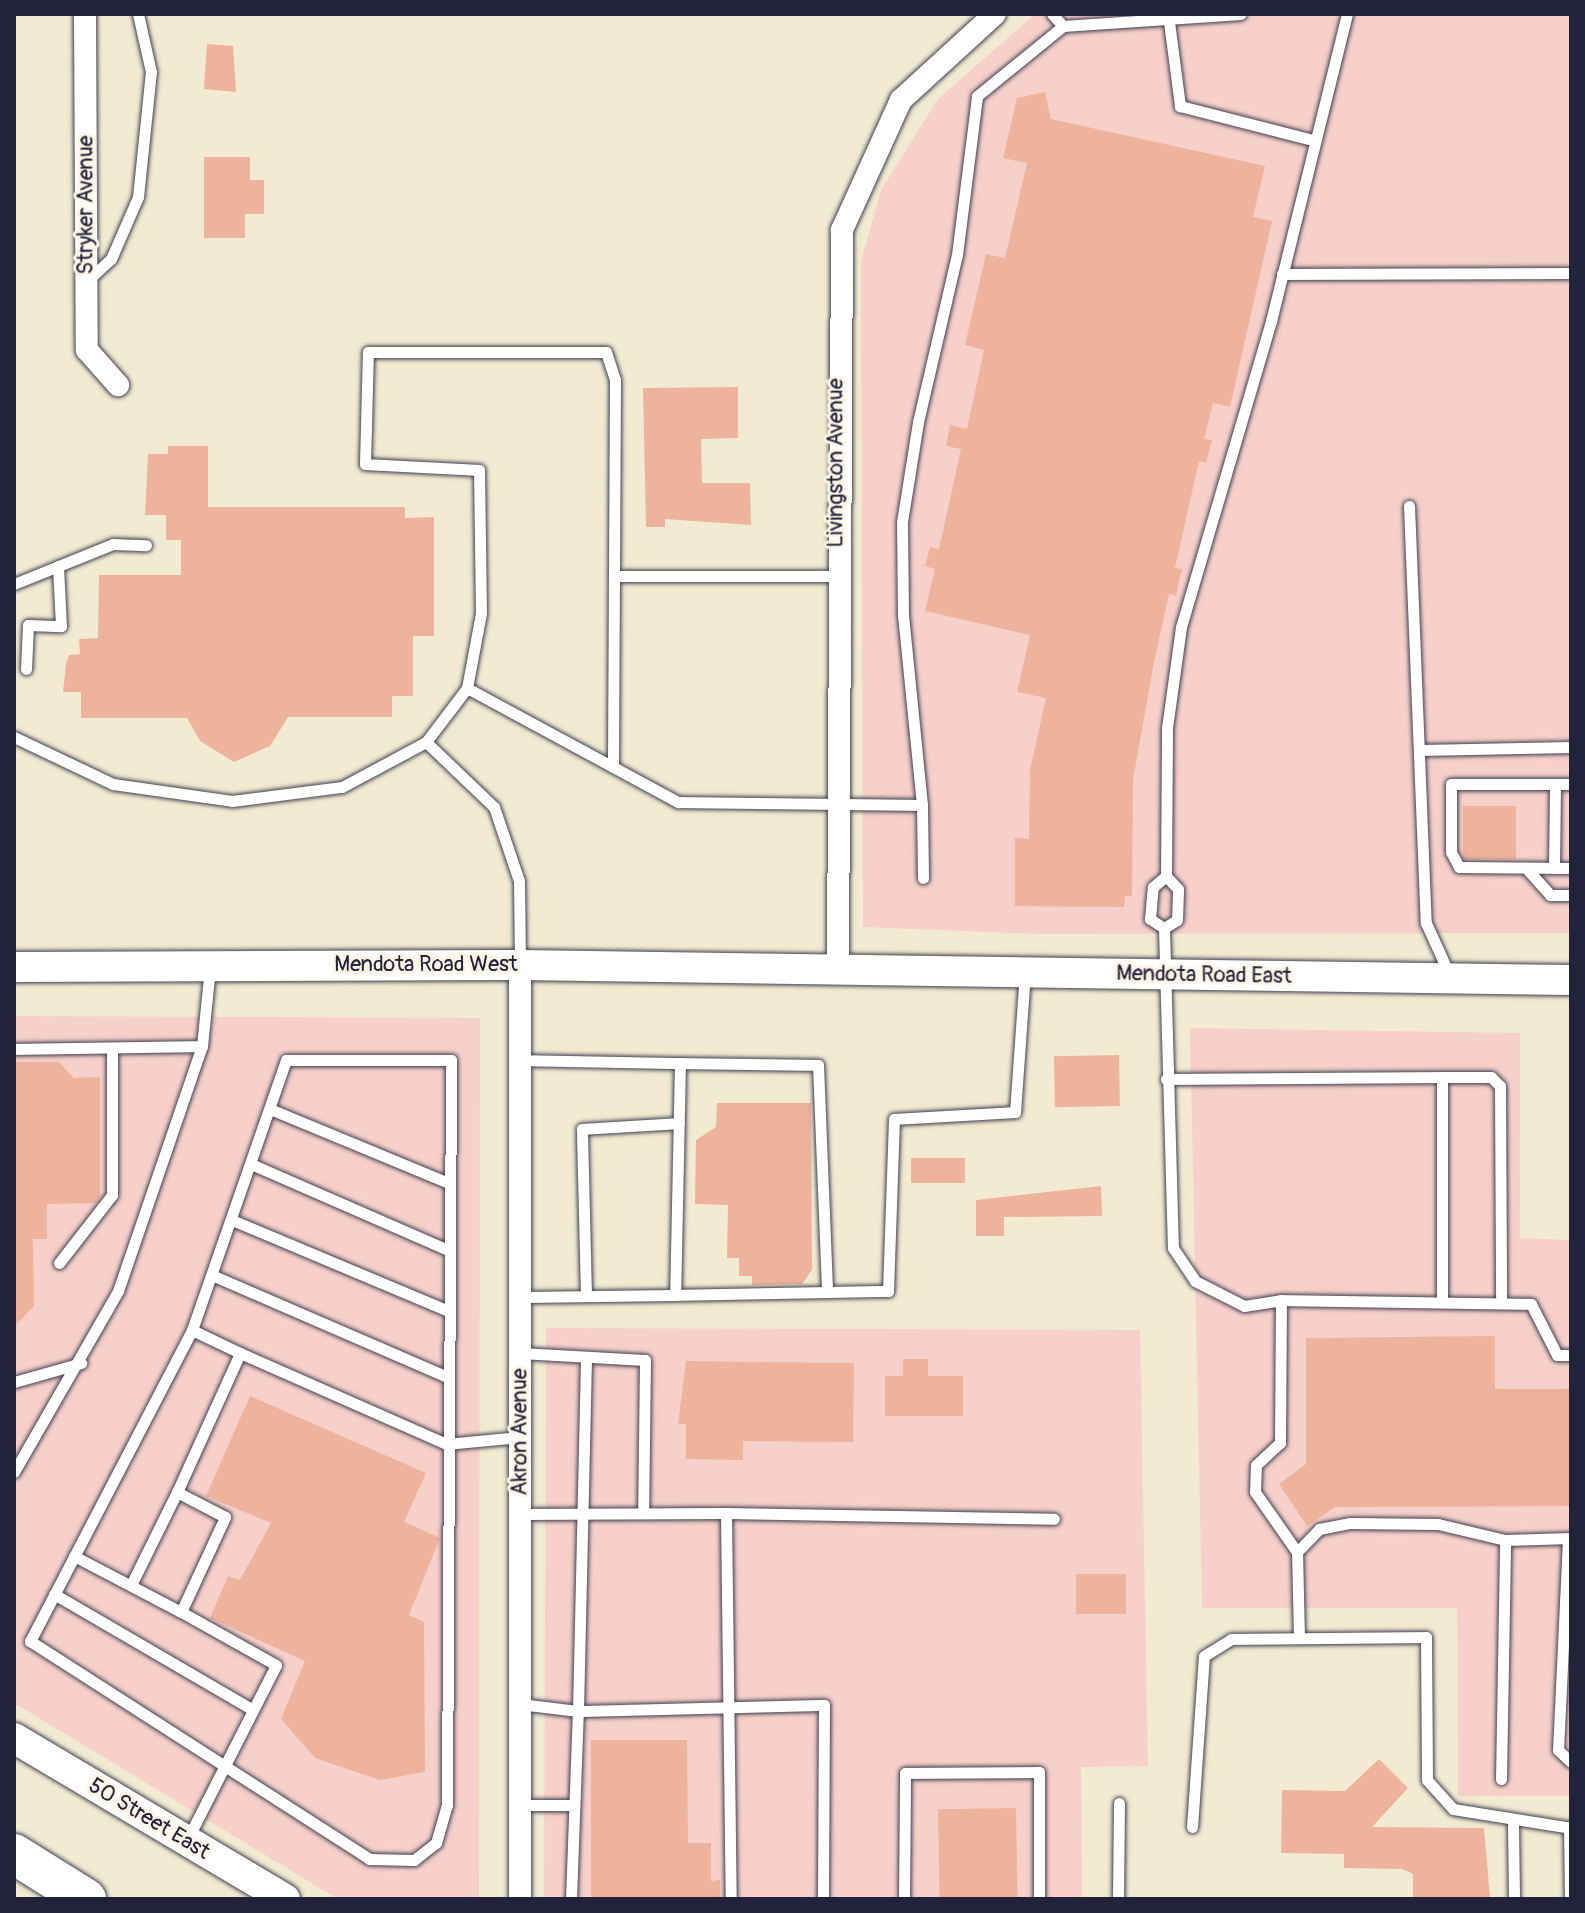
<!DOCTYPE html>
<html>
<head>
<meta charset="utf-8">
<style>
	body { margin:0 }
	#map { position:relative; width:1585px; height:1913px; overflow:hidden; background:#f2ebd2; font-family:Pangolin,sans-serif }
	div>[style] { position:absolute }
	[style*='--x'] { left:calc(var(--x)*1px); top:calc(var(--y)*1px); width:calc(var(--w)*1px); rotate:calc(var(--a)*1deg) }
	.built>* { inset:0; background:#f7d0ca }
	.building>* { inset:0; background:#eeb39d; transform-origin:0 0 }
	.roads { filter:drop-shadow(0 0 2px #414052) drop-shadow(0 0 2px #414052) }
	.lane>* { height:11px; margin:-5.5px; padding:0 5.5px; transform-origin:5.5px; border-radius:5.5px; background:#fff }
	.street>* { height:22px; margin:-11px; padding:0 11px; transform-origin:11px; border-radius:11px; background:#fff }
	.secondary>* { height:30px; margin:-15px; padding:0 15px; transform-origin:15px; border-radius:15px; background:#fff }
	.highway>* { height:40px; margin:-20px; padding:0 20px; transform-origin:20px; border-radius:20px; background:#fff }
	span { translate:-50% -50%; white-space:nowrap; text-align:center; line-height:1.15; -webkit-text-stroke:6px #fcf5e5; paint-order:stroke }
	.street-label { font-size:22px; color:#22223b }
	.frame { position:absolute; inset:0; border:16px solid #22223b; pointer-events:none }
</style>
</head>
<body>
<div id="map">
	<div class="built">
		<i style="clip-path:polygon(1035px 14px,1571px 14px,1571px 933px,1040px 934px,863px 927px,861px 262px,881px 190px,938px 99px)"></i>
		<i style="clip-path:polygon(14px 1016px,480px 1018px,479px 1899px,338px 1899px,14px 1703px)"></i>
		<i style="clip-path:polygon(1190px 1028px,1520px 1033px,1520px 1238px,1571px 1240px,1571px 1796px,1458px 1796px,1457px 1608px,1202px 1608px)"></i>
		<i style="clip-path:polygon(546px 1328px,1140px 1330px,1148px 1766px,1081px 1767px,1082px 1899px,544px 1899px)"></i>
	</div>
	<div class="building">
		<i style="clip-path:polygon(207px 44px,233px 46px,236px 92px,204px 89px)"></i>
		<i style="clip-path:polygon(1045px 92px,1051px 119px,1265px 166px,1253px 217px,1272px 221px,1230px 407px,1213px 403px,1204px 439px,1212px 440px,1206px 463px,1199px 461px,1175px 568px,1182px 569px,1176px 596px,1169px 594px,1154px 662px,1133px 780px,1132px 896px,1125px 896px,1124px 907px,1015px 906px,1015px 838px,1029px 839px,1030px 770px,1046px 698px,1017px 692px,1030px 635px,925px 611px,935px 569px,925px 566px,930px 547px,939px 549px,961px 449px,946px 446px,950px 425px,967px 429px,984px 350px,965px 345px,986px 254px,1005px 258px,1027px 163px,1003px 158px,1017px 98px)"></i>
		<i style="clip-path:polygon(204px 157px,250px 157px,250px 180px,264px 180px,264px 214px,245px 214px,245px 238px,204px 238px)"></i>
		<i style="clip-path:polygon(738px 387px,738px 438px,701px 439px,702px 483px,750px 483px,751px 525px,665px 519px,665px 527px,646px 527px,643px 388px)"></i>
		<i style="clip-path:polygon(168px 446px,208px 446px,208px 507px,405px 507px,405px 518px,434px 517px,434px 636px,413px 636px,413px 696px,392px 696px,392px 717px,288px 717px,270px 746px,234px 762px,200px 741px,187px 718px,81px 718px,81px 692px,63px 692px,66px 664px,69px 655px,80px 654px,79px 639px,98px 638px,99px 575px,181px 575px,181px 540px,166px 540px,166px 515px,145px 515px,148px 454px,168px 454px)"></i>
		<i style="left:1463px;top:806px;width:53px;height:53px"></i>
		<i style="left:1119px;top:1055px;width:51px;height:65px;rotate:89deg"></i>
		<i style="clip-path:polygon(14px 1062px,59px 1062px,74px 1078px,100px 1077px,100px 1197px,95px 1203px,47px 1204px,47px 1239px,33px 1239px,34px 1306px,14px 1327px)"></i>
		<i style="clip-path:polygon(717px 1103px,811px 1103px,812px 1270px,802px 1284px,752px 1285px,752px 1276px,739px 1276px,739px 1258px,727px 1258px,728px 1205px,695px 1204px,696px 1140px,716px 1127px)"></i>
		<i style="left:911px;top:1158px;width:54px;height:25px"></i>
		<i style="clip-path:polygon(1101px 1186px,1102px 1216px,1004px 1217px,1004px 1236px,976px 1236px,976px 1200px)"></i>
		<i style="clip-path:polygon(1495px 1336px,1495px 1389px,1571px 1389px,1571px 1506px,1335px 1507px,1307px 1526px,1279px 1484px,1306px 1464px,1306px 1338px)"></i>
		<i style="clip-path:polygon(903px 1359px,928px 1359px,928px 1376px,963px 1376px,963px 1416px,885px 1416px,885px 1376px,903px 1376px)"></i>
		<i style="clip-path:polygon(686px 1361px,854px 1363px,853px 1442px,743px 1441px,743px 1460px,686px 1459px,686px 1424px,678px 1424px)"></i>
		<i style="clip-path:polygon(250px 1396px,426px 1473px,404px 1522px,440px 1538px,409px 1615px,424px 1622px,425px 1772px,380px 1780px,315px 1758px,281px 1719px,305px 1661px,210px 1618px,228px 1576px,240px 1580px,271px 1523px,206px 1496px)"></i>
		<i style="left:1126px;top:1574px;width:40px;height:50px;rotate:90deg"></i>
		<i style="clip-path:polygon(591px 1740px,687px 1740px,688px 1843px,711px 1843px,711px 1881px,720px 1880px,720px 1899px,591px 1899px)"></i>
		<i style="clip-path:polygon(1379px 1759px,1408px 1788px,1372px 1827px,1484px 1828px,1490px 1897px,1413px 1899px,1413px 1874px,1402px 1869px,1344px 1868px,1344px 1854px,1281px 1853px,1282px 1790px,1345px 1791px)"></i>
		<i style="left:1016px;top:1808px;width:91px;height:78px;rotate:89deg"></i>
	</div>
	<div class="roads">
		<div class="lane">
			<i style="--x:1052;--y:14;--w:16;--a:47"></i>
			<i style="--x:1063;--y:26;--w:178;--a:-3.9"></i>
			<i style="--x:1169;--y:22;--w:85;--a:82.5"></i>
			<i style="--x:1180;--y:106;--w:136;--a:14.4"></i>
			<i style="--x:1282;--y:274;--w:289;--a:-0.2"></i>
			<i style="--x:87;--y:281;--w:33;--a:-43"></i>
			<i style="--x:111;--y:259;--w:68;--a:-66.5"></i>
			<i style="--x:138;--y:197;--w:126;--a:-84.1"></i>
			<i style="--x:151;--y:72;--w:59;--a:-102.6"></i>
			<i style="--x:1409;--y:506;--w:417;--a:87.7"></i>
			<i style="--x:1426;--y:923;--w:58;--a:65.6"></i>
			<i style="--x:616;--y:576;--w:220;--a:0"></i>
			<i style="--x:14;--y:584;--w:107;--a:-22"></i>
			<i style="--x:113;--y:544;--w:33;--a:2"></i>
			<i style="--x:26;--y:669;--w:44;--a:-87.4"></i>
			<i style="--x:28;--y:625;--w:33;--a:2"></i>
			<i style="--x:61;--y:626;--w:60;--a:-92.9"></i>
			<i style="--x:467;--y:688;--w:76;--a:-79.4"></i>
			<i style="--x:481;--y:613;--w:143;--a:-90.8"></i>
			<i style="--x:479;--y:470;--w:114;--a:-177"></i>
			<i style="--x:365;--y:464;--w:112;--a:-88.5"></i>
			<i style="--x:368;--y:352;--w:238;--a:0"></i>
			<i style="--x:606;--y:352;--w:29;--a:72"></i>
			<i style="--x:615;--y:380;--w:387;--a:90.3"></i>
			<i style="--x:14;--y:737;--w:110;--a:25.4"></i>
			<i style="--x:113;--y:784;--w:120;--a:8.1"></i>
			<i style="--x:232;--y:801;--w:111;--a:-7.3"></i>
			<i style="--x:342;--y:787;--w:95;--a:-28.2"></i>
			<i style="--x:426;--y:742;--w:94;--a:43.7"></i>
			<i style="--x:494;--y:807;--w:78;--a:71.3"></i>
			<i style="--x:519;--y:881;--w:83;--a:89.3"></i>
			<i style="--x:426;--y:742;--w:68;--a:-52.8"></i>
			<i style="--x:467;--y:688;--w:240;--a:28.4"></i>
			<i style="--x:678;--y:802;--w:244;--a:0.7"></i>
			<i style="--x:922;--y:805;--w:191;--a:-95.7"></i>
			<i style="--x:903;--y:615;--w:93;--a:-90.6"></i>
			<i style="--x:902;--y:522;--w:101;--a:-80.9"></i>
			<i style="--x:918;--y:422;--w:171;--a:-76.9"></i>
			<i style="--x:957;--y:255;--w:160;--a:-82.8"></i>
			<i style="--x:977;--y:96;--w:111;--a:-39.1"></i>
			<i style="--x:1420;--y:750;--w:151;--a:-1.1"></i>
			<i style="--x:1571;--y:784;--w:120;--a:180"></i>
			<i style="--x:1451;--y:784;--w:68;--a:90"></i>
			<i style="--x:1451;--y:852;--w:17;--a:62"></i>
			<i style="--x:1459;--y:867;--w:112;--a:0.5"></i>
			<i style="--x:922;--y:805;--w:73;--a:89.2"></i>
			<i style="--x:1526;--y:868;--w:36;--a:48"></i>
			<i style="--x:1550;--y:895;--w:21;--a:0"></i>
			<i style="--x:1554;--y:868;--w:84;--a:-89.3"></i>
			<i style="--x:1164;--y:928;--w:15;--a:-32"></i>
			<i style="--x:1177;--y:920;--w:31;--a:-88"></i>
			<i style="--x:1178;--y:889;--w:18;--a:-133"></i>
			<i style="--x:1166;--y:876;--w:148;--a:-89.6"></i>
			<i style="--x:1167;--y:728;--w:102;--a:-82.1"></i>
			<i style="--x:1181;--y:627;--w:319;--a:-73.6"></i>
			<i style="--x:1271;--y:321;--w:316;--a:-76.1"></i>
			<i style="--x:1164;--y:928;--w:320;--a:88.4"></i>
			<i style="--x:1173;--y:1248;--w:40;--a:56"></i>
			<i style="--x:1195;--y:1281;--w:55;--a:27"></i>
			<i style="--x:1244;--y:1306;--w:37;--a:-9"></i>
			<i style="--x:1164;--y:928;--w:17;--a:-147"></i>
			<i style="--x:1150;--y:919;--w:32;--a:-85"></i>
			<i style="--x:1153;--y:887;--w:17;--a:-40"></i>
			<i style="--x:14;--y:1049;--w:188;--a:-0.9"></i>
			<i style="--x:202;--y:1046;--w:79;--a:-84.2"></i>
			<i style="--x:520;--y:1060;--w:160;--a:1.1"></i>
			<i style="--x:680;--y:1063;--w:232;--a:91.2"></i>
			<i style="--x:675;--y:1295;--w:151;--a:179.2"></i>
			<i style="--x:680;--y:1063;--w:138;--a:0.8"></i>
			<i style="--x:818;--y:1065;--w:227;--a:87.7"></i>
			<i style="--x:1442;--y:1077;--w:49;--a:0"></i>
			<i style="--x:1491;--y:1077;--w:13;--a:45"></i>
			<i style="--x:1500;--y:1086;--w:216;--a:89.7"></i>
			<i style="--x:1166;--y:1079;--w:276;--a:-0.4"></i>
			<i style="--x:1442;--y:1077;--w:223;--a:90"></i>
			<i style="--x:270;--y:1109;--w:194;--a:22.5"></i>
			<i style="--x:251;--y:1164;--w:215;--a:23.6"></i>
			<i style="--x:232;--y:1220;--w:234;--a:22.8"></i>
			<i style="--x:59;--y:1263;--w:86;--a:-52.1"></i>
			<i style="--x:112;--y:1195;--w:147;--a:-90"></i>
			<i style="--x:214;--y:1276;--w:254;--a:23.4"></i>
			<i style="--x:675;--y:1295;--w:213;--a:-1.1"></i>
			<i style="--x:888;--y:1291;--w:172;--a:-88"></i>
			<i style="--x:894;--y:1119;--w:121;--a:-3.3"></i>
			<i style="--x:1015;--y:1112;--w:138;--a:-85.9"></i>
			<i style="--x:586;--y:1296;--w:167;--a:-91.4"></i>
			<i style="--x:582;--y:1129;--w:97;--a:-3.5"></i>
			<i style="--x:192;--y:1330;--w:351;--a:117.5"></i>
			<i style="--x:30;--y:1641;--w:403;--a:32.7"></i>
			<i style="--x:369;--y:1859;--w:45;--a:1.3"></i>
			<i style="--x:414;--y:1860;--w:28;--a:-38"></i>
			<i style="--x:436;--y:1843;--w:40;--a:-74"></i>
			<i style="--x:447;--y:1805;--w:745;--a:-89.69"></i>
			<i style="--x:451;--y:1060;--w:165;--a:180"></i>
			<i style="--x:286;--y:1060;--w:286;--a:109.2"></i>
			<i style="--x:192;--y:1330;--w:53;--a:25.6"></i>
			<i style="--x:520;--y:1353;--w:125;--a:3.2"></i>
			<i style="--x:645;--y:1360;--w:153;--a:90.7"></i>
			<i style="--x:14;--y:1382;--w:70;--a:-15.8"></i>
			<i style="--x:14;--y:1472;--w:209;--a:-60.1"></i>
			<i style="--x:118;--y:1291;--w:259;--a:-71.1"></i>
			<i style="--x:726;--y:1513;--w:328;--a:1"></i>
			<i style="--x:520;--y:1514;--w:206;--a:-0.3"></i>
			<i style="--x:726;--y:1513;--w:386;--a:89.3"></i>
			<i style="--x:1568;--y:1539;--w:211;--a:92.7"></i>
			<i style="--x:1558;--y:1750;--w:18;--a:43"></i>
			<i style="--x:1297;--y:1552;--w:32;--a:-46"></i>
			<i style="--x:1319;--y:1529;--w:32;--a:-11"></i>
			<i style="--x:1350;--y:1523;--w:88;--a:0.7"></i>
			<i style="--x:1438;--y:1524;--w:69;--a:13.4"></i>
			<i style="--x:1505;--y:1540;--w:66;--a:-1.7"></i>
			<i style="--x:74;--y:1556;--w:121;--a:27.6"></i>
			<i style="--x:131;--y:1585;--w:104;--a:-63.7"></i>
			<i style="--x:54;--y:1594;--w:230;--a:30.2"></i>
			<i style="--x:1299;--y:1638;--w:86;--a:-91.3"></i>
			<i style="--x:1297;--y:1552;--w:73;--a:-125"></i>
			<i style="--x:1255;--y:1492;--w:27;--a:-88"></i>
			<i style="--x:1256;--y:1465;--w:33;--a:-43"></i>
			<i style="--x:1280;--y:1443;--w:143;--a:-89.6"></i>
			<i style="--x:1281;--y:1300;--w:250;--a:0.9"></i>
			<i style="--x:1531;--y:1304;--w:57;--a:63"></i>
			<i style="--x:1557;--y:1355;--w:14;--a:0"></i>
			<i style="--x:520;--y:1704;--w:58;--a:6.9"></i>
			<i style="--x:578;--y:1711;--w:354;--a:-88.7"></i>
			<i style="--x:1501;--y:1779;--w:239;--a:-89"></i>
			<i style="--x:520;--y:1805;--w:53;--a:0"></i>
			<i style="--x:1513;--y:1825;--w:74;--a:89.2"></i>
			<i style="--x:1192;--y:1827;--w:171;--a:-86"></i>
			<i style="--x:1204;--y:1656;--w:32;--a:-32"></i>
			<i style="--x:1231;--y:1639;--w:195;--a:-0.6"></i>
			<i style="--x:1426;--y:1637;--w:143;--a:89.6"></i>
			<i style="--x:1427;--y:1780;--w:39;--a:48"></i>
			<i style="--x:1453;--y:1809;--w:120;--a:9.1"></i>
			<i style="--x:1569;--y:1827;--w:72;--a:89.2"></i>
			<i style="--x:187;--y:1840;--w:196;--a:-63"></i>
			<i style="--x:276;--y:1665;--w:109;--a:-150.8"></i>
			<i style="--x:181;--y:1612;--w:105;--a:-65.1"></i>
			<i style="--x:225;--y:1517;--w:54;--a:-152.5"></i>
			<i style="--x:177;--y:1492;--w:153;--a:-65.6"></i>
			<i style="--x:240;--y:1353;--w:225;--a:23.8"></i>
			<i style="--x:446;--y:1444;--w:74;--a:-5.4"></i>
			<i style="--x:571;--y:1899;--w:188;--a:-87.9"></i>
			<i style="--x:578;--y:1711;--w:246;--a:-1.4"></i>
			<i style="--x:824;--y:1705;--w:194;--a:90.3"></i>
			<i style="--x:904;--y:1899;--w:126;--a:-89.5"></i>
			<i style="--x:905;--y:1773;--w:134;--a:-0.4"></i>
			<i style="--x:1039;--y:1772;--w:127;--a:90"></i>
			<i style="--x:1118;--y:1899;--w:96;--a:-89.4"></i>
		</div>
		<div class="street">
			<i style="--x:85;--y:14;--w:336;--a:89.7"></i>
			<i style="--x:87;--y:350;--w:47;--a:48.5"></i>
			<i style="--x:520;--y:965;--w:934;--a:90"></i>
			<i style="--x:838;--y:968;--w:738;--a:-89.69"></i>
			<i style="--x:842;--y:230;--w:143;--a:-65.6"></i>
			<i style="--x:901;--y:100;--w:127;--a:-42.5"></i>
		</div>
		<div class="secondary">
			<i style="--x:14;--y:967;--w:506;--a:-0.23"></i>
			<i style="--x:520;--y:965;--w:1051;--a:0.82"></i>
			<i style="--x:14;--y:1738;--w:315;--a:30.7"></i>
		</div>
		<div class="highway">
			<i style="--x:14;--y:1854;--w:85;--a:32"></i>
		</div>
	</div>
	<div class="street-label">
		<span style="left:86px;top:205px;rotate:-90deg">Stryker Avenue</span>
		<span style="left:836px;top:463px;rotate:-90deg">Livingston Avenue</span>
		<span style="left:426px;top:965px">Mendota Road West</span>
		<span style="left:1204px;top:975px;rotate:1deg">Mendota Road East</span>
		<span style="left:520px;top:1432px;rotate:-90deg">Akron Avenue</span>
		<span style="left:149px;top:1819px;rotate:31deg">50 Street East</span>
	</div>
	<div class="frame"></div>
</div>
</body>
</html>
